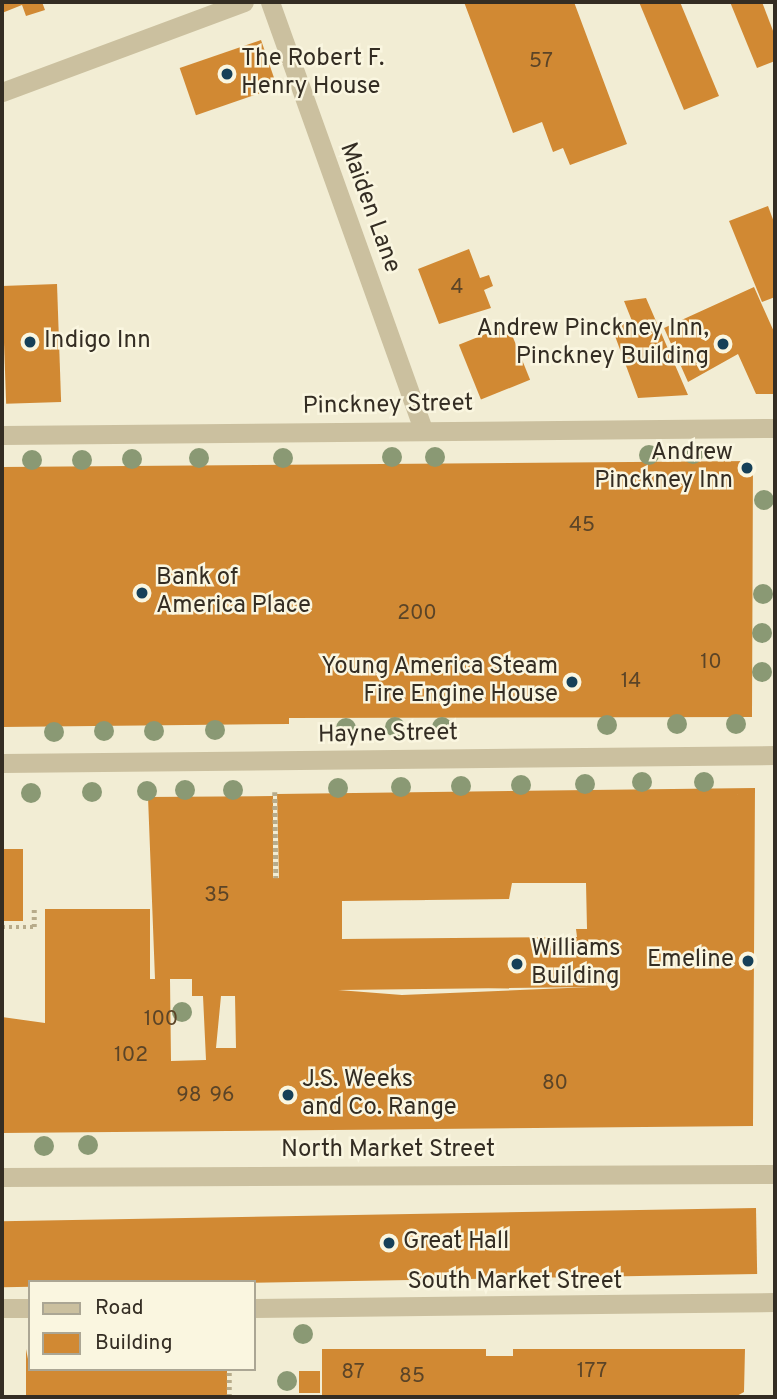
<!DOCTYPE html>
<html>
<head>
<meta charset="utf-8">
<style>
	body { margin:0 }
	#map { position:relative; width:777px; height:1399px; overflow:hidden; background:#f2edd4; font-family:Overpass,sans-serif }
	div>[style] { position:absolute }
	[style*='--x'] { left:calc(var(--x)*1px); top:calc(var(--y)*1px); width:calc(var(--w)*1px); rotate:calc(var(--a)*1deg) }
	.building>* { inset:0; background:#d18933; transform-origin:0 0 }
	.path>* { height:4.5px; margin-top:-2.25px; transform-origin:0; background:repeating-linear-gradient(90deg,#b7ab8a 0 3.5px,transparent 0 7px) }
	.minor>* { height:19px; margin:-9.5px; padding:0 9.5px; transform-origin:9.5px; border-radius:9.5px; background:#cbc09f }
	.tertiary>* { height:19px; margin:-9.5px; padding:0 9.5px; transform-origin:9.5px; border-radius:9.5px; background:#cbc09f }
	.trees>* { width:20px; height:20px; margin:-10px; border-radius:50%; background:#8a9974 }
	.dots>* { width:19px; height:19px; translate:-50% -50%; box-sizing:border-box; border:4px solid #faf6e0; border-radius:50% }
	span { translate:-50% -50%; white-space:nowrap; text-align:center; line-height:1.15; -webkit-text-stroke:5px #faf6e0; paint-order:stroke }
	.number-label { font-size:21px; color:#5b4427 }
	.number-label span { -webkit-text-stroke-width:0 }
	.poi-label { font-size:24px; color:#342d23 }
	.left { translate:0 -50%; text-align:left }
	.right { translate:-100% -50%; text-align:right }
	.street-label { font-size:24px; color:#342d23 }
	.frame { position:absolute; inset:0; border:4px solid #342d23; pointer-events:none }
	.legend { position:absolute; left:28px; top:1280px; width:228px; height:91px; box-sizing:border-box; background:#faf6e0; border:2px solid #aba694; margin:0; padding:9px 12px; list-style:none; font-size:21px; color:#342d23 }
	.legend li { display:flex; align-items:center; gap:14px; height:35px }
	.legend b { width:35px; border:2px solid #aba694 }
</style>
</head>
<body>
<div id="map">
	<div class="building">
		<i style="clip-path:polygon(2px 2px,42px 2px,45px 10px,26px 16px,22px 5px,2px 13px)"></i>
		<i style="clip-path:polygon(464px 2px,574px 2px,627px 144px,570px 165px,563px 148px,553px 152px,542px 122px,513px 133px)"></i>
		<i style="clip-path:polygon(639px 2px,680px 2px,719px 96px,684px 110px)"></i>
		<i style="clip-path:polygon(730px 2px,762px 2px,775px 36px,775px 61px,757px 68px)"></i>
		<i style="left:261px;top:40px;width:50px;height:86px;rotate:71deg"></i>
		<i style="clip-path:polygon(768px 206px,775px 225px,775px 297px,762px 302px,729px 221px)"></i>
		<i style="clip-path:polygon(469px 249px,480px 278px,489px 275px,493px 286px,484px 290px,491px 308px,439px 324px,418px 269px)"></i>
		<i style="left:57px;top:284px;width:118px;height:55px;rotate:88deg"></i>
		<i style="clip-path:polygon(754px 287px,775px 334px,775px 394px,756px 394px,738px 354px,688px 382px,664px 328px)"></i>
		<i style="clip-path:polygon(646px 298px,688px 395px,638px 398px,612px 328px,632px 321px,624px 301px)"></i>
		<i style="left:508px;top:325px;width:59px;height:53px;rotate:68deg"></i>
		<i style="clip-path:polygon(753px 461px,752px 717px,289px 718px,289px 724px,2px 727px,2px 467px)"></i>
		<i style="clip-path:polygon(evenodd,755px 788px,753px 1126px,2px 1133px,2px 1017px,45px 1023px,45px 909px,150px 909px,150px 979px,155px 979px,148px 797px,273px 796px,273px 878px,279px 878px,277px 794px,755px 788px,512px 883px,586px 883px,587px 929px,576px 929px,577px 937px,342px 939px,342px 901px,509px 899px,512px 883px,755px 788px,170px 979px,192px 979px,192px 996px,203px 996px,206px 1060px,171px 1061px,170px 979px,755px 788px,591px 987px,402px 995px,338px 990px,591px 987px,755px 788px,221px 996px,235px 996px,236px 1048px,216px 1048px,221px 996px)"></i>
		<i style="left:2px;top:849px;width:21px;height:72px"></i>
		<i style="left:756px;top:1208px;width:66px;height:754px;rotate:89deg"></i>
		<i style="clip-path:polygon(26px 1349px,30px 1369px,227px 1369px,227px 1397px,26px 1397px)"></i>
		<i style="clip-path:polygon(322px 1349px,486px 1349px,486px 1356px,513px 1356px,513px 1349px,745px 1349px,744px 1392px,735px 1397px,322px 1397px)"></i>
		<i style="left:299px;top:1371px;width:21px;height:22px"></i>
	</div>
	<div class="path">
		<i style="--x:275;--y:792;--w:86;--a:89.3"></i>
		<i style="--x:2;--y:927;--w:32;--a:0"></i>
		<i style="--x:34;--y:927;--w:18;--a:-90"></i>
		<i style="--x:229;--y:1397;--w:28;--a:-90"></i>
	</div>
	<div class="minor">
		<i style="--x:270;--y:2;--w:455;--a:70.3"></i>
		<i style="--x:2;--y:92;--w:258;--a:-20.4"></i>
		<i style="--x:2;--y:435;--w:773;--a:-0.52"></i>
		<i style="--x:2;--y:763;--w:773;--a:-0.59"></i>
	</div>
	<div class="tertiary">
		<i style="--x:2;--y:1177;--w:773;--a:-0.22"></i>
		<i style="--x:2;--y:1308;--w:28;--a:0"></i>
		<i style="--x:254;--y:1308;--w:521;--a:-0.66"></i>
	</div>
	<div class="trees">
		<i style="left:693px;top:454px"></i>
		<i style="left:649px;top:455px"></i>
		<i style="left:392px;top:457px"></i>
		<i style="left:435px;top:457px"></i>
		<i style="left:199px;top:458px"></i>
		<i style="left:283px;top:458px"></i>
		<i style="left:132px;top:459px"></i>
		<i style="left:32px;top:460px"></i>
		<i style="left:82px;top:460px"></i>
		<i style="left:764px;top:500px"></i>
		<i style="left:763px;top:594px"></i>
		<i style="left:762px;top:633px"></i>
		<i style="left:762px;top:672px"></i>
		<i style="left:677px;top:724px"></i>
		<i style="left:736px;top:724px"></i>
		<i style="left:607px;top:725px"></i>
		<i style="left:395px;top:727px"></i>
		<i style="left:442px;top:727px"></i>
		<i style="left:346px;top:728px"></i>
		<i style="left:215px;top:730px"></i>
		<i style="left:104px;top:731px"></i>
		<i style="left:154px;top:731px"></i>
		<i style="left:54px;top:732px"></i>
		<i style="left:642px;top:782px"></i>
		<i style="left:704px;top:782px"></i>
		<i style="left:585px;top:784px"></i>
		<i style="left:521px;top:785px"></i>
		<i style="left:461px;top:786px"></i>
		<i style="left:401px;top:787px"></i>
		<i style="left:338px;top:788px"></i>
		<i style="left:185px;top:790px"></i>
		<i style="left:233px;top:790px"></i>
		<i style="left:147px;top:791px"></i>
		<i style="left:92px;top:792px"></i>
		<i style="left:31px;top:793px"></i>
		<i style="left:182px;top:1012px"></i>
		<i style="left:88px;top:1145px"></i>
		<i style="left:44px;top:1146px"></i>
		<i style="left:303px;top:1334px"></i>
		<i style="left:287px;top:1381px"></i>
	</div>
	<div class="dots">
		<i style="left:227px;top:74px;background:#164058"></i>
		<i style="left:30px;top:342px;background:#164058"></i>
		<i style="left:723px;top:344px;background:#164058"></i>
		<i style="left:747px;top:468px;background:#164058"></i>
		<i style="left:142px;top:593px;background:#164058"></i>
		<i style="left:572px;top:682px;background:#164058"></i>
		<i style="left:748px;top:961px;background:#164058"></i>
		<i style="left:517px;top:964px;background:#164058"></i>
		<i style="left:288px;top:1095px;background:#164058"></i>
		<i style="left:389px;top:1243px;background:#164058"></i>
	</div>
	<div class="number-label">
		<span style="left:541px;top:62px">57</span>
		<span style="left:457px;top:288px">4</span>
		<span style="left:582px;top:526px">45</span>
		<span style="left:417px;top:614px">200</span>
		<span style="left:711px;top:663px">10</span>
		<span style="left:631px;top:682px">14</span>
		<span style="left:217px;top:896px">35</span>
		<span style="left:161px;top:1020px">100</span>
		<span style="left:131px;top:1056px">102</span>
		<span style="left:555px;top:1084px">80</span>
		<span style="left:189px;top:1096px">98</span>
		<span style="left:222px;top:1096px">96</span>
		<span style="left:592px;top:1372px">177</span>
		<span style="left:353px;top:1373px">87</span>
		<span style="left:412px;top:1377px">85</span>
	</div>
	<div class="poi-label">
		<span class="left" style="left:241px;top:74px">The Robert F.<br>Henry House</span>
		<span class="right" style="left:709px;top:344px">Andrew Pinckney Inn,<br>Pinckney Building</span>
		<span class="left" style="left:44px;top:342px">Indigo Inn</span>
		<span class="right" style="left:733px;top:468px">Andrew<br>Pinckney Inn</span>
		<span class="left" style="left:156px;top:593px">Bank of<br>America Place</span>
		<span class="right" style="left:558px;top:682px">Young America Steam<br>Fire Engine House</span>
		<span class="left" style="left:531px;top:964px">Williams<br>Building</span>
		<span class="right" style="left:734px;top:961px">Emeline</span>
		<span class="left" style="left:302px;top:1095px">J.S. Weeks<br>and Co. Range</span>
		<span class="left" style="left:403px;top:1243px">Great Hall</span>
	</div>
	<div class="street-label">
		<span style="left:369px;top:208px;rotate:70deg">Maiden Lane</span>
		<span style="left:388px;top:406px;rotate:-1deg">Pinckney Street</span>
		<span style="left:388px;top:735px;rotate:-1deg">Hayne Street</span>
		<span style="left:388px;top:1151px">North Market Street</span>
		<span style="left:515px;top:1283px">South Market Street</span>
	</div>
	<div class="frame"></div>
	<ul class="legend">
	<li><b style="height:9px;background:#cbc09f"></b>Road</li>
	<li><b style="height:19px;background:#d18933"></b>Building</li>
	</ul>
</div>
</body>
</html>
